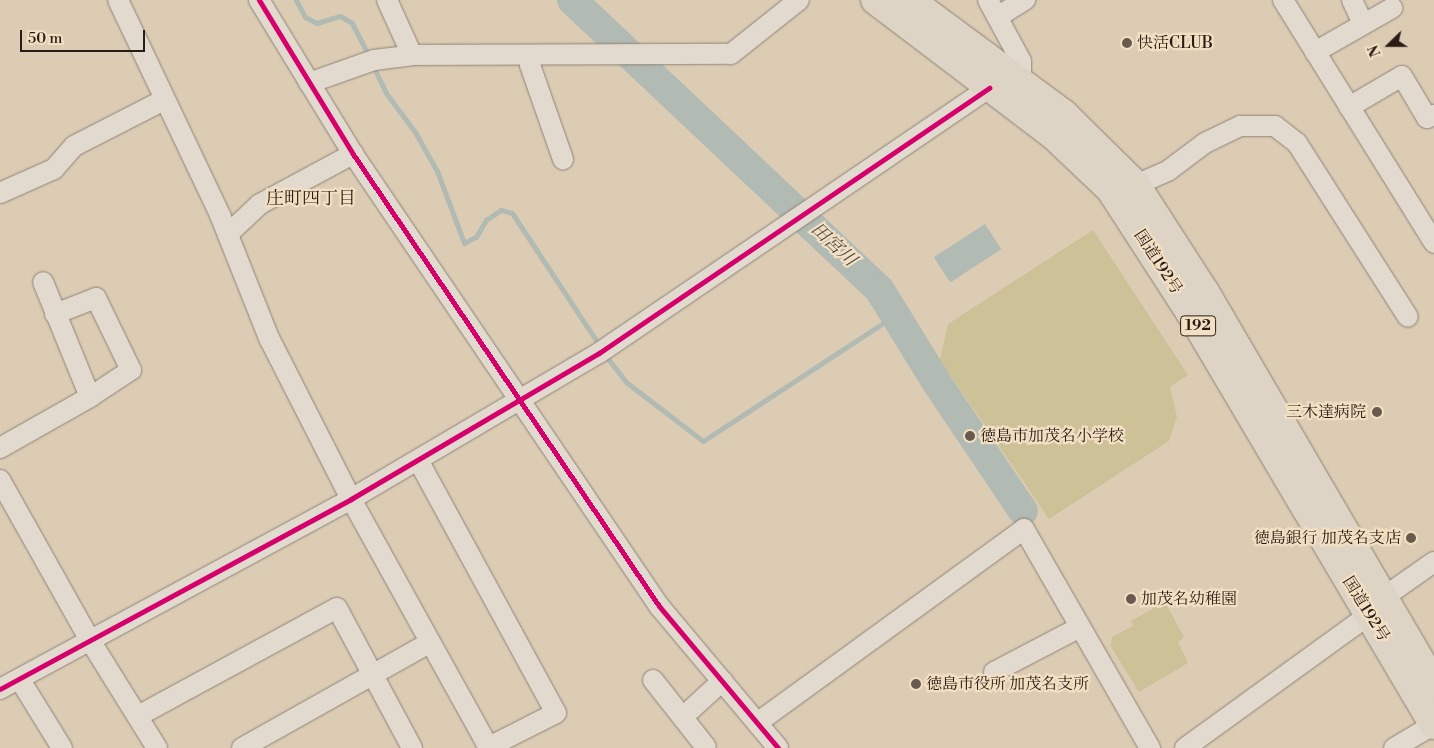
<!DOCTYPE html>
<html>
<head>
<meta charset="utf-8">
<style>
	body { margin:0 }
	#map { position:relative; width:1434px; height:748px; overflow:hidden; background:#dcccb4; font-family:"Libre Bodoni","Noto Serif JP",serif }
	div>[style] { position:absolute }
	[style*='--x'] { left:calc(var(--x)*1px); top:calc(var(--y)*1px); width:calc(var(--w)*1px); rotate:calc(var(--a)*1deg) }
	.green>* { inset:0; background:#cdc197 }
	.water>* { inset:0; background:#b1bab3; transform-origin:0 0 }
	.stream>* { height:5px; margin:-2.5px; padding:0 2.5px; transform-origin:2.5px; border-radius:2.5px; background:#b1bab3 }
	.river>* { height:30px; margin:-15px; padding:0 15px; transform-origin:15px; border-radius:15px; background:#b1bab3 }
	.roads { filter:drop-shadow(0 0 1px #8f8476) drop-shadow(0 0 1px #8f8476) }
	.minor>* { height:20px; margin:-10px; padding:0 10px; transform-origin:10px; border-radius:10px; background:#e2dace }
	.highway>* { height:28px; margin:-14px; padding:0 14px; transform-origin:14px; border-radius:14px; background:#ded4c6 }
	.cycleway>* { height:5px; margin:-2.5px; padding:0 2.5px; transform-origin:2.5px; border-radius:2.5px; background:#d6006c }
	.dots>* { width:14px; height:14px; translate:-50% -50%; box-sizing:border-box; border:2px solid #f3e0c3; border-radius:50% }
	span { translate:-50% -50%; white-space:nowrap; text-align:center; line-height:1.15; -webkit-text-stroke:4.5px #f3e0c3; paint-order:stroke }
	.shield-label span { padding:1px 4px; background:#f3e0c3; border:1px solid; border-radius:4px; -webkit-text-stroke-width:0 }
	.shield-label { font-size:15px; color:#291c17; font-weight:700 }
	.poi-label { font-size:16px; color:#291c17 }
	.left { translate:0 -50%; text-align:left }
	.right { translate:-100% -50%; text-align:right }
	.street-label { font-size:16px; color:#291c17 }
	.neighbourhood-label { font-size:18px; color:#291c17 }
	.water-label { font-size:18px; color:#4c4946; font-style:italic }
	.north { position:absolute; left:1364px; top:20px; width:50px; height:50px; -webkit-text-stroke:4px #f3e0c3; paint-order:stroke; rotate:248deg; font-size:14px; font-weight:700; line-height:20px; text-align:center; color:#291c17 }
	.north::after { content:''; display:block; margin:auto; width:18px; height:22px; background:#291c17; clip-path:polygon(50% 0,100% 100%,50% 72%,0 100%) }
	.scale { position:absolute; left:20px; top:30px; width:125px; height:22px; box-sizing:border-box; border:2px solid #291c17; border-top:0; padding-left:6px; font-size:15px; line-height:18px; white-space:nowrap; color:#291c17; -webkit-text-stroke:4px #f3e0c3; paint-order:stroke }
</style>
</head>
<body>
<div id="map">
	<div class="green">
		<i style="clip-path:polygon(1093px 230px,1188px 375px,1170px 387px,1177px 417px,1169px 441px,1049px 519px,940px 360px,948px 324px)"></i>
		<i style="clip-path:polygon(1165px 602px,1184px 637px,1178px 642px,1188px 663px,1139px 692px,1111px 647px,1112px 637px,1133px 626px,1131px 621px)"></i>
	</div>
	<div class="water">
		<i style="left:985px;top:224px;width:30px;height:61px;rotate:57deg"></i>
	</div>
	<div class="stream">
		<i style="--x:296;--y:0;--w:19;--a:62"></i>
		<i style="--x:305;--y:17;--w:13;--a:27"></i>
		<i style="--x:317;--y:23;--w:24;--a:-17"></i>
		<i style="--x:340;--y:16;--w:14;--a:30"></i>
		<i style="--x:352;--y:23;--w:38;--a:63"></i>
		<i style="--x:372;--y:64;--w:32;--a:64"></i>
		<i style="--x:386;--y:93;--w:49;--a:53.4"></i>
		<i style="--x:415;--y:132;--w:45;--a:60.6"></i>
		<i style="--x:437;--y:171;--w:77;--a:69.4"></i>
		<i style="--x:464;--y:243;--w:13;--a:-27"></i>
		<i style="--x:476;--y:237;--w:20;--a:-60"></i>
		<i style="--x:486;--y:220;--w:18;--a:-34"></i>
		<i style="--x:501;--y:210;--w:11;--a:15"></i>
		<i style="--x:512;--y:213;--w:162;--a:56.6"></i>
		<i style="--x:605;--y:355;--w:34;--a:52"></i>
		<i style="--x:626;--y:382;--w:97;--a:37.5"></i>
		<i style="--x:703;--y:441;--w:232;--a:-33.2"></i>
	</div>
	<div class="river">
		<i style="--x:572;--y:0;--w:422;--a:43.3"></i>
		<i style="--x:879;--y:289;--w:110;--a:58.3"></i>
		<i style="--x:937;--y:383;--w:154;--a:56.1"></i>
	</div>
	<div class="roads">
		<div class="minor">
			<i style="--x:118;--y:0;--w:238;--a:64.6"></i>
			<i style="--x:220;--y:215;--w:132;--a:68.3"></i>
			<i style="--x:269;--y:338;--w:181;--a:63"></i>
			<i style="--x:351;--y:499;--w:285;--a:61"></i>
			<i style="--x:259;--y:0;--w:180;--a:58.6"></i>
			<i style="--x:353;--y:154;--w:546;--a:55.9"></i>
			<i style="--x:659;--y:606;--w:185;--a:50"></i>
			<i style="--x:387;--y:0;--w:60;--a:65.6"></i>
			<i style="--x:988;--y:0;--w:69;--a:61.6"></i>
			<i style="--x:1021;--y:61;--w:21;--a:90"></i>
			<i style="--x:1283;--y:0;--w:286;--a:58.1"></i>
			<i style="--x:1352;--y:0;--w:26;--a:65"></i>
			<i style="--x:999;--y:16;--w:31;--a:-32"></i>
			<i style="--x:1315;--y:52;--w:89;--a:-29.7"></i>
			<i style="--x:533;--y:55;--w:10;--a:107"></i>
			<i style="--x:530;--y:65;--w:100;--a:70.7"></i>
			<i style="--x:309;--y:83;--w:69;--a:-19.5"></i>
			<i style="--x:374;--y:60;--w:38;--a:-7"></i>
			<i style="--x:412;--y:55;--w:319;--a:-0.2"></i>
			<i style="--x:731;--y:54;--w:87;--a:-38.5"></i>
			<i style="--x:1349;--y:107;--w:61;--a:-30.3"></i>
			<i style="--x:1402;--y:76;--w:49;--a:59.2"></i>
			<i style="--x:1427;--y:118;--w:8;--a:-23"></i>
			<i style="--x:1136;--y:185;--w:36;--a:-24"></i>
			<i style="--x:1169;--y:170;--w:45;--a:-36.9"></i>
			<i style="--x:1205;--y:143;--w:39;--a:-26"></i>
			<i style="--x:1240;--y:126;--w:35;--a:0"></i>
			<i style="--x:1275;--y:126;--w:28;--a:38"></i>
			<i style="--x:1297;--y:143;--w:206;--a:57.5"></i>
			<i style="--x:0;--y:193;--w:59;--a:-24"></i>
			<i style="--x:54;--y:169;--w:30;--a:-49"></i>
			<i style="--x:74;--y:146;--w:101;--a:-27.1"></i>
			<i style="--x:228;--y:234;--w:44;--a:-43.2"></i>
			<i style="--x:260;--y:204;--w:106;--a:-28.3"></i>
			<i style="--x:55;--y:314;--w:44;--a:-21.3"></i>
			<i style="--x:96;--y:298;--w:80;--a:64.1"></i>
			<i style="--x:131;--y:370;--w:49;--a:146.6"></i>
			<i style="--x:0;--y:448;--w:103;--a:-29.5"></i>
			<i style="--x:90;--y:397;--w:124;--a:-112.2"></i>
			<i style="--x:418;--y:460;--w:288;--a:61.4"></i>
			<i style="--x:556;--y:713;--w:75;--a:153.1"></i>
			<i style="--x:0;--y:480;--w:186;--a:60.7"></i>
			<i style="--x:91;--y:642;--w:125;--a:58.1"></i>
			<i style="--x:994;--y:672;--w:97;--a:-27.6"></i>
			<i style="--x:20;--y:680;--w:80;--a:58.3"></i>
			<i style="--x:653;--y:680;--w:85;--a:51.7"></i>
			<i style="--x:0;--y:689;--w:399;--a:-28.4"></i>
			<i style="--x:351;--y:499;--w:288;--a:-30.5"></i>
			<i style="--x:599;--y:353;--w:472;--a:-34.2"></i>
			<i style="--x:138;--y:716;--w:226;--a:-28.5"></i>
			<i style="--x:337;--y:608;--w:159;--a:61.8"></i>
			<i style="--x:684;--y:716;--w:52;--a:-42.6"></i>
			<i style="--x:757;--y:723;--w:330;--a:-36"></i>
			<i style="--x:1024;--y:529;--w:253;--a:60.1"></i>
			<i style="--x:242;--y:748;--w:214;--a:-29.3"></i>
			<i style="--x:1185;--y:748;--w:227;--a:-35.9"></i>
			<i style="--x:1369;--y:615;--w:23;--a:-50"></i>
			<i style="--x:1384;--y:597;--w:61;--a:-35"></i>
			<i style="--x:1394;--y:748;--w:45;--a:-30.5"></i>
		</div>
		<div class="highway">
			<i style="--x:875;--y:0;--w:223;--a:37.2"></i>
			<i style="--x:1053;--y:135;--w:79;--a:43.5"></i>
			<i style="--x:1110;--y:189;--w:145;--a:57.1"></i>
			<i style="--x:1189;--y:311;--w:481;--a:59.4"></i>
			<i style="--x:910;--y:0;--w:192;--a:36.5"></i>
			<i style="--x:1064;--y:114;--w:101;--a:44.6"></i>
			<i style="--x:1136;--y:185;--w:127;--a:57.2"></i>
			<i style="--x:1205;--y:292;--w:454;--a:59.7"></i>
		</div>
	</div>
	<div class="cycleway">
		<i style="--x:259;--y:0;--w:180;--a:58.6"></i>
		<i style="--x:353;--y:154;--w:546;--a:55.9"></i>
		<i style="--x:659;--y:606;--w:185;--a:50"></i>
		<i style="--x:0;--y:689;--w:399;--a:-28.4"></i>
		<i style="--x:351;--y:499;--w:288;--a:-30.5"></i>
		<i style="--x:599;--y:353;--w:472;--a:-34.2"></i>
	</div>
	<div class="dots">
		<i style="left:1127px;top:43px;background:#685a4e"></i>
		<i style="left:1377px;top:412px;background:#685a4e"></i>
		<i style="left:970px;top:436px;background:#685a4e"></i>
		<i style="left:1411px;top:538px;background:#685a4e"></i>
		<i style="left:1131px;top:599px;background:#685a4e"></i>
		<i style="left:916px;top:684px;background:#685a4e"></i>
	</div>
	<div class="shield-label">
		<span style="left:1198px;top:326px">192</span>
	</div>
	<div class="poi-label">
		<span class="left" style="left:1137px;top:43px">快活CLUB</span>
		<span class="right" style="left:1366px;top:412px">三木達病院</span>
		<span class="left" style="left:980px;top:436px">徳島市加茂名小学校</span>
		<span class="right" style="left:1401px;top:538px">徳島銀行 加茂名支店</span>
		<span class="left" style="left:1141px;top:599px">加茂名幼稚園</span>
		<span class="left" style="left:926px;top:684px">徳島市役所 加茂名支所</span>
	</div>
	<div class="street-label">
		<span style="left:1158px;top:262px;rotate:57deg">国道192号</span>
		<span style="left:1366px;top:609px;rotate:58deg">国道192号</span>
	</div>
	<div class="neighbourhood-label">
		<span style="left:311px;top:199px">庄町四丁目</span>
	</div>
	<div class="water-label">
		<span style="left:833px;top:245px;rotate:43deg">田宮川</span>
	</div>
	<div class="north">N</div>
	<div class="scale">50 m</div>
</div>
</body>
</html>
